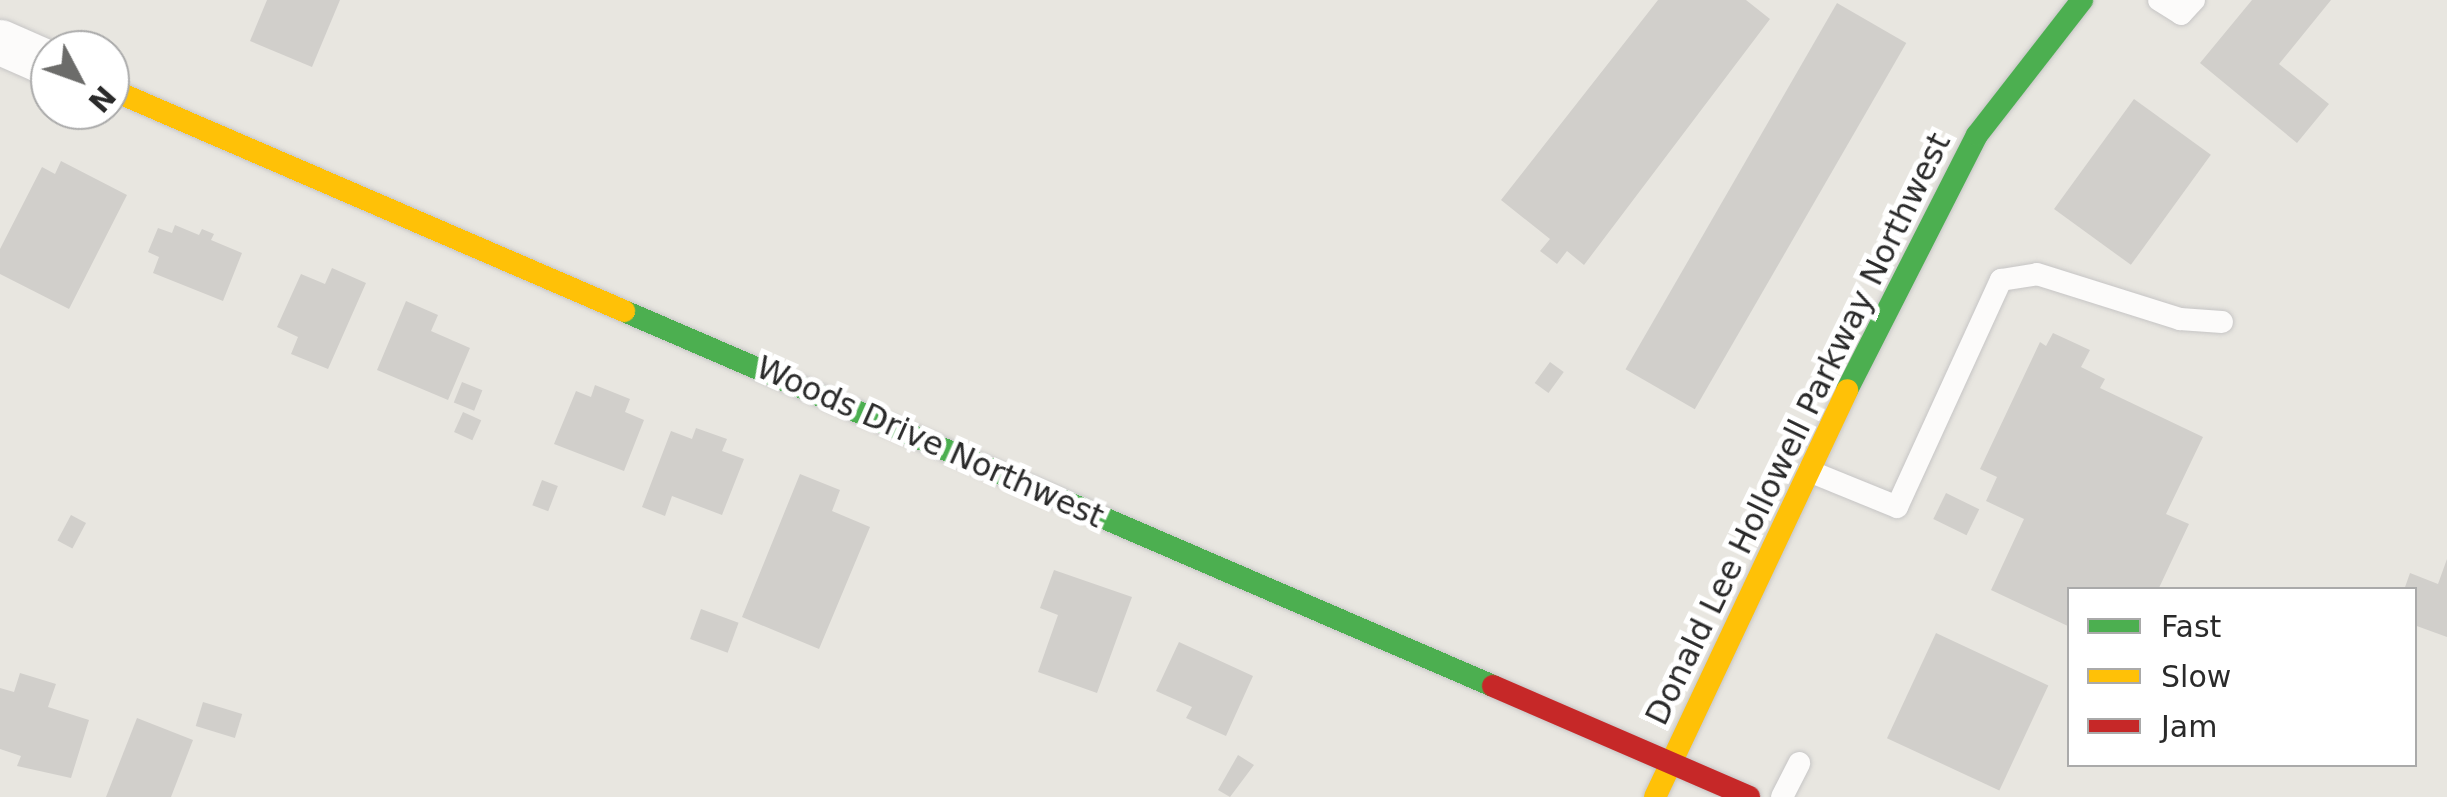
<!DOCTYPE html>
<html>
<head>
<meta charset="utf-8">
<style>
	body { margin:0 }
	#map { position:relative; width:2447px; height:797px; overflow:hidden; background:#e8e6e0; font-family:"DejaVu Sans",sans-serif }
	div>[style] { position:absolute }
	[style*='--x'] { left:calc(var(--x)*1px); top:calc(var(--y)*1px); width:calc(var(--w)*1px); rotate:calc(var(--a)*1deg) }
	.building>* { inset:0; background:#d1cfcb; transform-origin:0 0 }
	.roads { filter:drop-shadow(0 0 2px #c6c5c5) drop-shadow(0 0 2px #c6c5c5) }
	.lane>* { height:22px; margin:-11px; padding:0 11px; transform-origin:11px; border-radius:11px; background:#fcfbfa }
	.street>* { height:45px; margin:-22.5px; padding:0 22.5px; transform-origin:22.5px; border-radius:22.5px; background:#fcfbfa }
	.fast>* { height:22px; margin:-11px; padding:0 11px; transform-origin:11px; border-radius:11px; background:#4caf50 }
	.slow>* { height:22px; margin:-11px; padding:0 11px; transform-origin:11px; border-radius:11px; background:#ffc107 }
	.jam>* { height:22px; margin:-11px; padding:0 11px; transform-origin:11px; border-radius:11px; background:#c62828 }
	span { translate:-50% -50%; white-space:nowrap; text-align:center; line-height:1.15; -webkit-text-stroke:10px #fff; paint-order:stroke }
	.street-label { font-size:32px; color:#2a2a2a }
	.legend { position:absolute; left:2067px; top:587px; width:350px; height:180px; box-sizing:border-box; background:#fff; border:2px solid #aaa; margin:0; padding:12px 18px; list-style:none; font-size:30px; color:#2a2a2a }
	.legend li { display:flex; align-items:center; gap:20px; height:50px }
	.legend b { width:50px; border:2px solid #aaa }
	.north { position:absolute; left:30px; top:30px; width:100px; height:100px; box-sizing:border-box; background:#fff; border:2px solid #aaa; border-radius:50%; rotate:131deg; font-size:28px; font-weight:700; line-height:40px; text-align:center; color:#2a2a2a }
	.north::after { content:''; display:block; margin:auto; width:35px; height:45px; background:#6c6c6a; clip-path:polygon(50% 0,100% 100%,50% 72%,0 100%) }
</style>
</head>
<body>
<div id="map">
	<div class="building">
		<i style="clip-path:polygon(267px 0,340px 0,312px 67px,250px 41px)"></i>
		<i style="clip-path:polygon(1658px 0,1746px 0,1770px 19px,1584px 265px,1567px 251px,1557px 264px,1540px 251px,1550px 239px,1501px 200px)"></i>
		<i style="clip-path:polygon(2252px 0,2331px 0,2279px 64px,2329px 104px,2297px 143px,2200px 63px)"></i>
		<i style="left:1837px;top:3px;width:80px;height:423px;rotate:30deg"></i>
		<i style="left:2134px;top:99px;width:95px;height:136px;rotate:36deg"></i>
		<i style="clip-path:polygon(61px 161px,127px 195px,69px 309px,0 274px,0 249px,42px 167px,55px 174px)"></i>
		<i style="clip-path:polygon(175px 225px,199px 235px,202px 229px,214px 234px,211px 240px,242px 253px,223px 301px,153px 273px,159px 257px,148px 252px,158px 228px,172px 233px)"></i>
		<i style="clip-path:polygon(332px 268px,366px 283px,328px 369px,291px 354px,298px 337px,277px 327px,301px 274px,325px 284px)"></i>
		<i style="clip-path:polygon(406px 301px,438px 315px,431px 331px,470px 348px,448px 400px,377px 370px)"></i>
		<i style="clip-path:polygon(2053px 333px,2090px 350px,2081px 367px,2105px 379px,2100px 388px,2203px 437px,2166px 514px,2189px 524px,2158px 590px,2070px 590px,2070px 627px,1991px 590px,2024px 519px,1986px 501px,1997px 477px,1980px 469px,2040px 342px,2046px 346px)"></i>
		<i style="left:1550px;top:362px;width:17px;height:26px;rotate:36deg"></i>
		<i style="left:462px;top:382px;width:22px;height:22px;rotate:22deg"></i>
		<i style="clip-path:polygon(595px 385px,630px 399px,625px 412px,644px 420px,624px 471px,554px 444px,576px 391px,591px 397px)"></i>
		<i style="left:463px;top:412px;width:20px;height:22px;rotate:24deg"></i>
		<i style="clip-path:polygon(696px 428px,727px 439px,722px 451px,744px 459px,722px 515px,672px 496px,665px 516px,642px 507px,671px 431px,692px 439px)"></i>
		<i style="clip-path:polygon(800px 474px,840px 490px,832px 511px,870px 527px,819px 649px,742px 617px)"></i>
		<i style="left:542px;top:480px;width:17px;height:27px;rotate:21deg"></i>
		<i style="left:1946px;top:493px;width:37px;height:29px;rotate:26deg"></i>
		<i style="left:71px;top:515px;width:17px;height:29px;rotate:28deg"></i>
		<i style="clip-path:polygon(2447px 559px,2447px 637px,2414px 625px,2414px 590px,2404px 590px,2410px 573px,2438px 584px)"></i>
		<i style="clip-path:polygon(1054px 570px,1132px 597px,1097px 693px,1038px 672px,1058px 615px,1040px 608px)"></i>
		<i style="left:701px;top:609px;width:40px;height:32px;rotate:20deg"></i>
		<i style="left:1936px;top:633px;width:124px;height:116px;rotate:25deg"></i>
		<i style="clip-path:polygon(1179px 642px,1253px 676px,1226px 736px,1186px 718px,1192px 707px,1156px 691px)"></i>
		<i style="clip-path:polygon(20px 673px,56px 684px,48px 707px,89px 720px,71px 778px,17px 766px,21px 756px,0 749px,0 688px,14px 692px)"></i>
		<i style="left:203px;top:702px;width:41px;height:25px;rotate:17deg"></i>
		<i style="clip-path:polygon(137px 718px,193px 740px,171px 797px,106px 797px)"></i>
		<i style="clip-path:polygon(1238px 755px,1254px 765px,1230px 797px,1218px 790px)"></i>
	</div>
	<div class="roads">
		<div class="lane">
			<i style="--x:2159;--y:0;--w:26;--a:32"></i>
			<i style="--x:2181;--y:14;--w:19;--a:-47"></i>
			<i style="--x:1809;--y:471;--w:95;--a:22.2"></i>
			<i style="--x:1897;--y:507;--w:250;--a:-65.4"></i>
			<i style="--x:2001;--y:280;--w:36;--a:-9"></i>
			<i style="--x:2037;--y:274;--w:150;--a:17.5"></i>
			<i style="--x:2180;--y:319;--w:42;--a:4.1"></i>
			<i style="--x:1782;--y:797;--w:38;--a:-63"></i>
		</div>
		<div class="street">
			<i style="--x:0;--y:42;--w:55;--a:23.7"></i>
		</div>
		<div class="fast">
			<i style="--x:624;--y:311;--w:946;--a:23.34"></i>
			<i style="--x:1847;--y:390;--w:286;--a:-63"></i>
			<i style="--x:1977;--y:135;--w:171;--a:-52.1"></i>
		</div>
		<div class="slow">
			<i style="--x:110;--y:89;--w:560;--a:23.36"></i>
			<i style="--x:1655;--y:797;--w:450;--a:-64.7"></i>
		</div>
		<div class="jam">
			<i style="--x:1493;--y:686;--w:279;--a:23.4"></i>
		</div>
	</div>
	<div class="street-label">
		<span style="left:1798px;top:429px;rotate:-64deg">Donald Lee Hollowell Parkway Northwest</span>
		<span style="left:930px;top:442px;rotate:24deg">Woods Drive Northwest</span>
	</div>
	<ul class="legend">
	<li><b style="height:12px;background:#4caf50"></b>Fast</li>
	<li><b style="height:12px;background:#ffc107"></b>Slow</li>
	<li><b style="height:12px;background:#c62828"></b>Jam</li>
	</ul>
	<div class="north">N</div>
</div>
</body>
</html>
